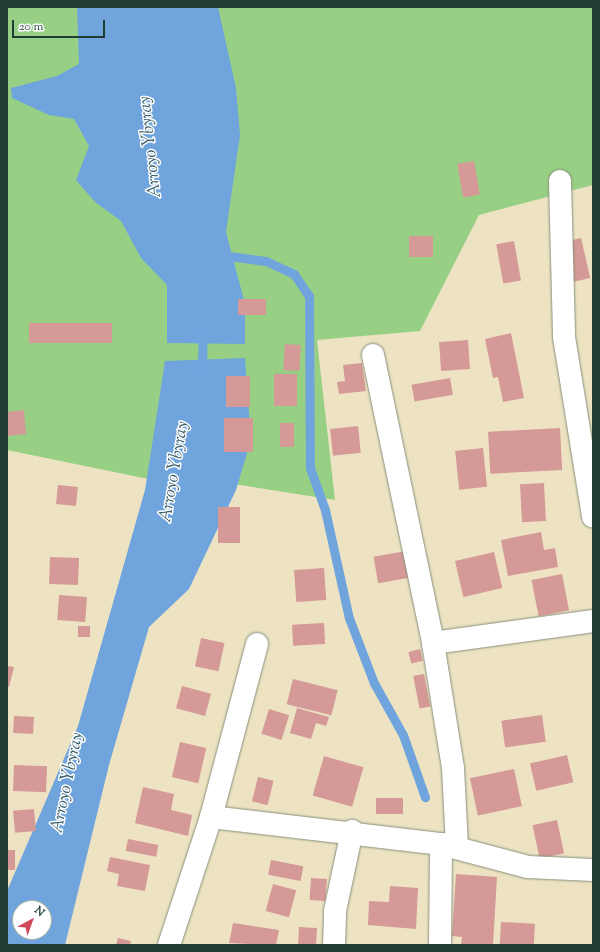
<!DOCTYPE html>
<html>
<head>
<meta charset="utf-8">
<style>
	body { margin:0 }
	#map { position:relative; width:600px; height:952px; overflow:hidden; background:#ede3c3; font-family:"Sorts Mill Goudy",serif }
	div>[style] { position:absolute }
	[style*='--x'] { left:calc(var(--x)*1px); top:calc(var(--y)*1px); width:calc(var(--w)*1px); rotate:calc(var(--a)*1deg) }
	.green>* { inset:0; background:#97d084 }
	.water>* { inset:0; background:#70a4dd }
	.stream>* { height:9px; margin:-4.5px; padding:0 4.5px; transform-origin:4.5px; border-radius:4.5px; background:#70a4dd }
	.building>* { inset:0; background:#d59997; transform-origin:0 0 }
	.roads { filter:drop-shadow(0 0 1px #86907c) drop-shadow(0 0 1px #86907c) }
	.minor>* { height:22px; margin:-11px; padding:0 11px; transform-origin:11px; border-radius:11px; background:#fff }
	span { translate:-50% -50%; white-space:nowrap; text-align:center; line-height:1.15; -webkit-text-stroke:3px #fff; paint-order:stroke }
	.water-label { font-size:18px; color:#3b616f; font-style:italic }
	.frame { position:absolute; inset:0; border:8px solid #1f3d34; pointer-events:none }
	.north { position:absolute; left:12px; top:900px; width:40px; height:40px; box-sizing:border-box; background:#fff; border:1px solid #a5b1ae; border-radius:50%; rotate:41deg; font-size:11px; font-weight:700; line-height:16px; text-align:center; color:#1f3d34 }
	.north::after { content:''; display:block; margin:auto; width:14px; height:18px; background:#d1495b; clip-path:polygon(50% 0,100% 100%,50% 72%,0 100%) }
	.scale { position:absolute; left:12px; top:20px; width:93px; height:18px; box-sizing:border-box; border:2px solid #1f3d34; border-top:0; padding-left:5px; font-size:12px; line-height:14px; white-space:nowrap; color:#1f3d34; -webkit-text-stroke:3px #fff; paint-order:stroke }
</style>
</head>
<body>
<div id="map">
	<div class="green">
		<i style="clip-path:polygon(7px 7px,593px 7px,593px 185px,479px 215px,420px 331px,317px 340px,335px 500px,215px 481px,163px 482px,7px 450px)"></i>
	</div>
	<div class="water">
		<i style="clip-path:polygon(77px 7px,218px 7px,236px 88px,240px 135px,226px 232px,245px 304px,245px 344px,167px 343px,167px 285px,141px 258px,121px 221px,95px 202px,76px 180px,89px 146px,74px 119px,49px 115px,12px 98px,11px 88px,57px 76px,79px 64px)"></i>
		<i style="clip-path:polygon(evenodd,245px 358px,251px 440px,236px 490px,189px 589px,149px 627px,109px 765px,65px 945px,7px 945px,7px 891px,78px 726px,145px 490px,165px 361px,245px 358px,20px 908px,44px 908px,44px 932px,20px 932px,20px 908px)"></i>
	</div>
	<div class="stream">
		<i style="--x:221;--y:255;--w:45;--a:7.6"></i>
		<i style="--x:266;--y:261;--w:31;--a:25"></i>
		<i style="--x:294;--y:274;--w:27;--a:56"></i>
		<i style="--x:309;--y:296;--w:172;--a:89.7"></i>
		<i style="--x:310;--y:468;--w:45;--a:70.3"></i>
		<i style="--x:325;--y:510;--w:111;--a:77.5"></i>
		<i style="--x:349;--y:618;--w:70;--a:69"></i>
		<i style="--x:374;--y:683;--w:60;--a:60.9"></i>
		<i style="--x:403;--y:735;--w:66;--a:70.5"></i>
		<i style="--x:202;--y:371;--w:39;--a:-89"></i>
	</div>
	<div class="building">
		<i style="left:474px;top:161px;width:34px;height:17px;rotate:80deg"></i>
		<i style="left:433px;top:236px;width:21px;height:24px;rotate:90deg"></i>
		<i style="left:581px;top:238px;width:41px;height:18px;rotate:77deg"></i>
		<i style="left:514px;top:241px;width:40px;height:18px;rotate:80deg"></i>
		<i style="left:238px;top:299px;width:28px;height:16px"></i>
		<i style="left:112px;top:323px;width:20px;height:83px;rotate:90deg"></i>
		<i style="clip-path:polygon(511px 333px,524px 398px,503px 402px,498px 377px,493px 378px,485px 339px)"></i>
		<i style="left:468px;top:340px;width:29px;height:29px;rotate:86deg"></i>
		<i style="left:285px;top:344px;width:16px;height:26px;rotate:4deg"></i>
		<i style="clip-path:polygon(362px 363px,366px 391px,339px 394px,337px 382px,345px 381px,343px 365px)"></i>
		<i style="left:297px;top:374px;width:32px;height:23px;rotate:90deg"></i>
		<i style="left:250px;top:376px;width:31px;height:24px;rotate:90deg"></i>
		<i style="left:450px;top:378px;width:17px;height:39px;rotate:80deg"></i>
		<i style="clip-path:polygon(24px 410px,26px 434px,7px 436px,7px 412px)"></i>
		<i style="left:224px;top:418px;width:29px;height:34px"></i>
		<i style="left:280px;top:423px;width:14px;height:24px"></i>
		<i style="left:358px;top:426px;width:27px;height:28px;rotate:84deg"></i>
		<i style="left:560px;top:428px;width:42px;height:72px;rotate:87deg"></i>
		<i style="left:483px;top:448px;width:39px;height:28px;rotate:84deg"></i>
		<i style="left:544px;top:483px;width:38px;height:24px;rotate:87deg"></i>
		<i style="left:58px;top:485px;width:20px;height:19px;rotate:6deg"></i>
		<i style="left:218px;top:507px;width:22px;height:36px"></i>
		<i style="clip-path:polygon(541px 532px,544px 550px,555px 548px,558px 567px,508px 576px,501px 540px)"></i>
		<i style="left:406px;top:551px;width:27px;height:33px;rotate:80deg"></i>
		<i style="left:494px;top:552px;width:37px;height:40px;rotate:77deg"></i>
		<i style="left:50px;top:557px;width:29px;height:27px;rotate:2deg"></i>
		<i style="left:324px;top:568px;width:32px;height:30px;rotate:86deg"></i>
		<i style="left:562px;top:574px;width:37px;height:31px;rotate:79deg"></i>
		<i style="left:59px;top:595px;width:28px;height:25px;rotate:4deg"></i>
		<i style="left:324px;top:623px;width:21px;height:32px;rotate:87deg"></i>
		<i style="left:90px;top:626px;width:11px;height:12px;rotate:90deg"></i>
		<i style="left:201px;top:638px;width:24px;height:29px;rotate:12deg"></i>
		<i style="left:420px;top:649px;width:12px;height:12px;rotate:76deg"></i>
		<i style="clip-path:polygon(7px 666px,14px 667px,9px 687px,7px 686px)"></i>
		<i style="left:424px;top:674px;width:33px;height:11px;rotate:79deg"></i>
		<i style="left:293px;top:679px;width:46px;height:26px;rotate:14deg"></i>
		<i style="left:182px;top:686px;width:30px;height:23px;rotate:15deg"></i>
		<i style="clip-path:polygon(297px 708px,329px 717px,326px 726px,316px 723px,311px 739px,290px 733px)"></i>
		<i style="left:269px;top:709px;width:21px;height:26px;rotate:17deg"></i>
		<i style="left:542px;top:715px;width:27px;height:41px;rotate:82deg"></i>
		<i style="left:14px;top:716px;width:20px;height:17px;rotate:3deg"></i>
		<i style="left:180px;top:742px;width:27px;height:36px;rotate:13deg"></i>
		<i style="left:567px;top:755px;width:28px;height:38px;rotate:77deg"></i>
		<i style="left:324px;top:756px;width:41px;height:41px;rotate:16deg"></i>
		<i style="left:14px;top:765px;width:33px;height:26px;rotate:2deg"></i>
		<i style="left:514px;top:769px;width:38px;height:45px;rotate:78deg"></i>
		<i style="left:258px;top:777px;width:16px;height:25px;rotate:14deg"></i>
		<i style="clip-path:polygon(143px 787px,174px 794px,171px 810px,192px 815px,188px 836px,135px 823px)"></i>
		<i style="left:376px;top:798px;width:27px;height:16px"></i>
		<i style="left:34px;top:809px;width:22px;height:21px;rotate:85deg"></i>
		<i style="left:557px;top:820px;width:34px;height:25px;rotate:78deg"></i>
		<i style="left:128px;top:839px;width:31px;height:12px;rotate:11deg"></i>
		<i style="left:7px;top:850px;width:8px;height:20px"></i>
		<i style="clip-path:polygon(110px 857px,150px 865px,145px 891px,117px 886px,119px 874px,107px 871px)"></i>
		<i style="left:271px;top:860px;width:33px;height:15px;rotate:11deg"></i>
		<i style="clip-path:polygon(456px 874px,497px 877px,493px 945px,461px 945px,462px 937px,452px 936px)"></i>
		<i style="left:311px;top:878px;width:16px;height:22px;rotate:4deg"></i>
		<i style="left:273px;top:884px;width:24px;height:28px;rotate:15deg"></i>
		<i style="clip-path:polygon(390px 886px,418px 888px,416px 929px,368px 925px,369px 901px,389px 902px)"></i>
		<i style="left:501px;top:922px;width:34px;height:23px;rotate:3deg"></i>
		<i style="clip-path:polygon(233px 923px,279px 930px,276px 945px,229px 943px)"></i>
		<i style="left:299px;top:927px;width:18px;height:18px;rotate:3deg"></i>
		<i style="clip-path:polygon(118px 938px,131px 941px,130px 945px,116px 945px)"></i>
	</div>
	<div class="roads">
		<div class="minor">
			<i style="--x:560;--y:181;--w:156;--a:88.5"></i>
			<i style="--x:564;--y:337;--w:182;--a:80.8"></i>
			<i style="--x:373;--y:355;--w:294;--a:78.2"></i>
			<i style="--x:433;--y:643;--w:127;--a:80.9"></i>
			<i style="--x:453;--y:768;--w:80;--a:87.1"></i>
			<i style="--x:433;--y:643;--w:162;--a:-7.8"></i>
			<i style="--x:211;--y:817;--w:232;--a:6.7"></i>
			<i style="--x:441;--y:844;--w:90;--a:14.8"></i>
			<i style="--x:528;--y:867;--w:65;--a:2.6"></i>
			<i style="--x:169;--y:945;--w:135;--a:-71.8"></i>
			<i style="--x:211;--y:817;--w:179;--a:-75.1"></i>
			<i style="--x:334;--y:945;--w:34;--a:-88"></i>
			<i style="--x:335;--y:911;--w:82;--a:-78"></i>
			<i style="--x:440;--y:945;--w:101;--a:-89.4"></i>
		</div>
	</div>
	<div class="water-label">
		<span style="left:151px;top:147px;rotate:-96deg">Arroyo Ybyray</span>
		<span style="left:175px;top:472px;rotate:-80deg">Arroyo Ybyray</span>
		<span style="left:68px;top:783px;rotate:-78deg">Arroyo Ybyray</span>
	</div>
	<div class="frame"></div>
	<div class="north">N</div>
	<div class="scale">20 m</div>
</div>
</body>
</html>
